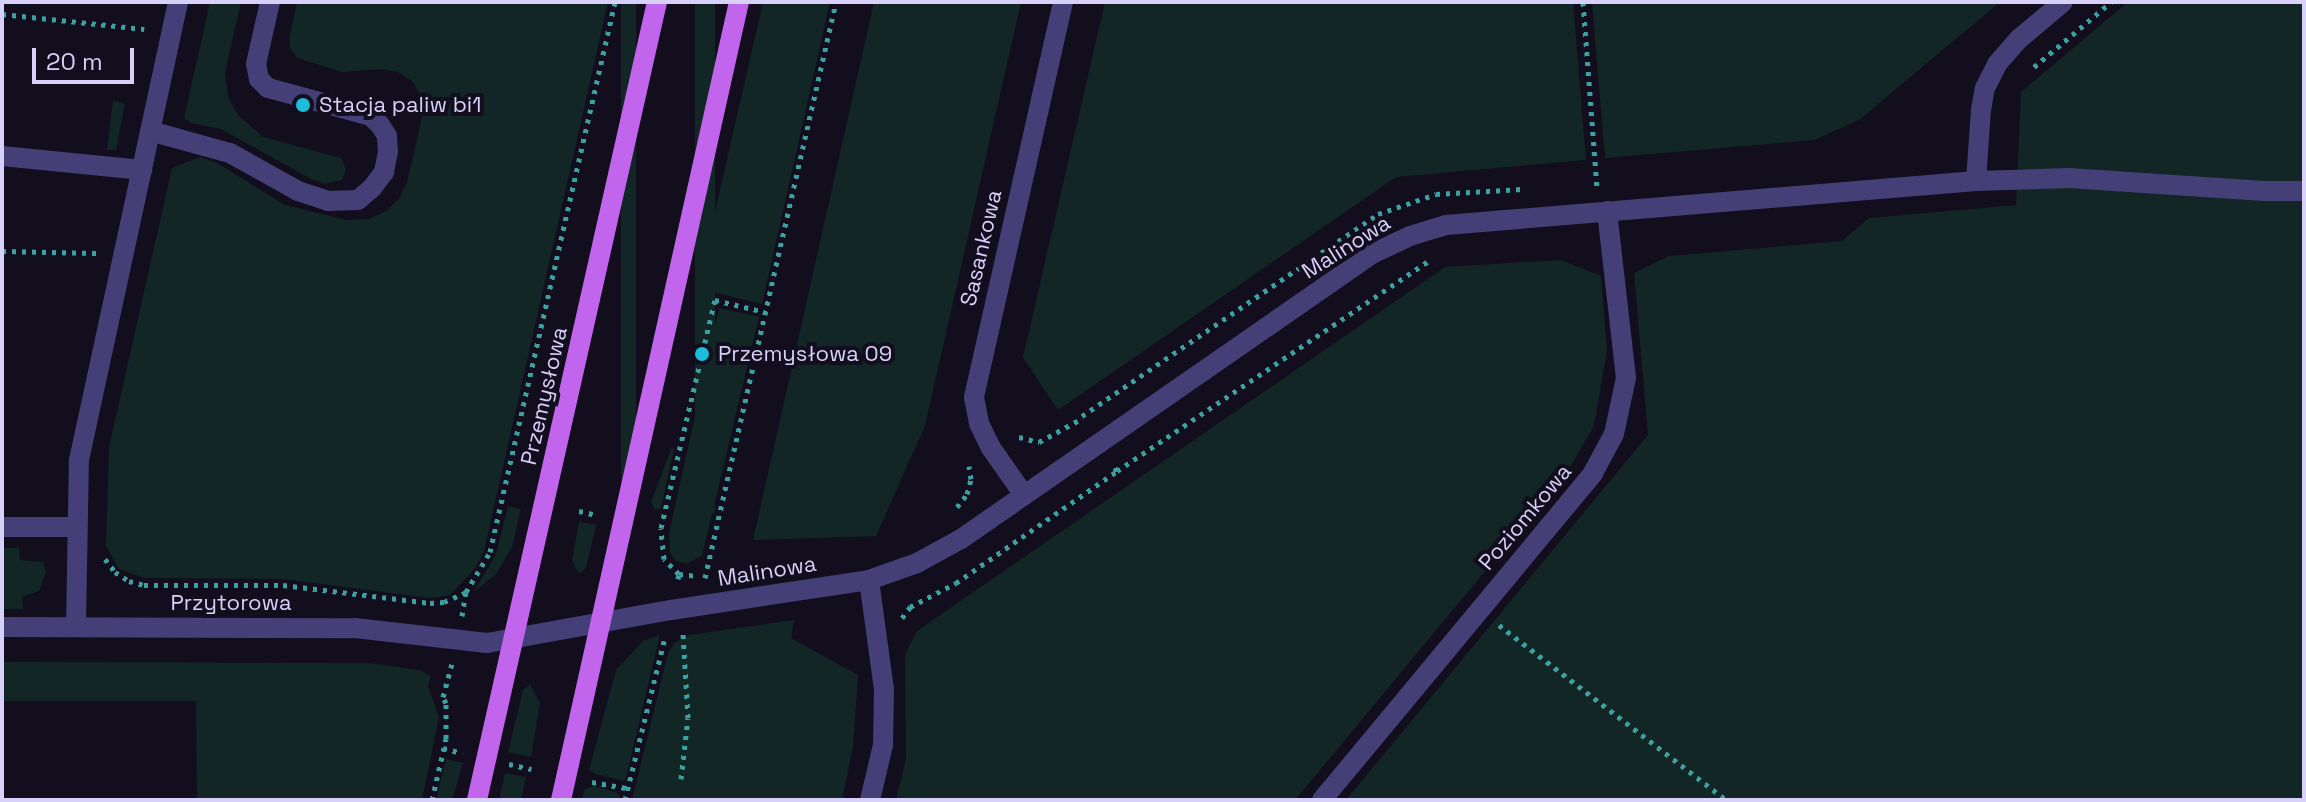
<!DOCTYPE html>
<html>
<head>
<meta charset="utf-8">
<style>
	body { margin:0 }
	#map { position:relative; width:2306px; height:802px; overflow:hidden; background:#120e1d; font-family:"Space Grotesk",sans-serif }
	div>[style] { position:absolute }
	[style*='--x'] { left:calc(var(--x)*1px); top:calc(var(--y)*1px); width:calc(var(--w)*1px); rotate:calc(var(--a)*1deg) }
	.green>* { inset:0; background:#122626; transform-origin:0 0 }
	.path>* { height:5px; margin-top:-2.5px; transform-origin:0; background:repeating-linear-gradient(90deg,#3ca2a1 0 4px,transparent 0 10px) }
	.minor>* { height:20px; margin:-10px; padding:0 10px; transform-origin:10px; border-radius:10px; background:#443f77 }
	.major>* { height:20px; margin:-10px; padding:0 10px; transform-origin:10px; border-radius:10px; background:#c065ec }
	.dots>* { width:22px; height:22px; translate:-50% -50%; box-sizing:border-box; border:4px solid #120e1d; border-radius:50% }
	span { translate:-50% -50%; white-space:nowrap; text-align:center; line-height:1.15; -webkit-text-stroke:8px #120e1d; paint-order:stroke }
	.poi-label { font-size:22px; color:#d7d0f9 }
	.left { translate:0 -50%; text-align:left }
	.street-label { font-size:22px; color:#d7d0f9 }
	.frame { position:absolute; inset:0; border:4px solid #d7d0f9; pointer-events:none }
	.scale { position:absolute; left:32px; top:48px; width:102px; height:36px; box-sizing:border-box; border:4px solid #d7d0f9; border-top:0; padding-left:10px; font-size:24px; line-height:28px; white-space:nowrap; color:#d7d0f9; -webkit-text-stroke:6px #120e1d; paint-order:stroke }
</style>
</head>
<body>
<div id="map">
	<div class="green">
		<i style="clip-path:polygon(210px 2px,241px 2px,225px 73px,228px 97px,238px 115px,263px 137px,341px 158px,346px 169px,342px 180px,325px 184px,311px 179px,221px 129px,191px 123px,184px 118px)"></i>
		<i style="clip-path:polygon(297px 2px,608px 2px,484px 551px,476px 567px,450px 595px,430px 598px,283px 579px,144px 578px,119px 569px,106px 546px,109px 447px,172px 168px,200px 157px,217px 163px,285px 205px,346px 220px,369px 219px,386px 211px,399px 199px,407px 182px,422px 117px,422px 98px,413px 82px,398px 72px,381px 69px,342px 72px,297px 58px,290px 48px,290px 35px)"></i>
		<i style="left:621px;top:2px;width:15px;height:495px"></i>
		<i style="left:695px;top:2px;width:20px;height:511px"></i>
		<i style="clip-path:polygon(763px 2px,830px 2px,762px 304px,712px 292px,711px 255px,711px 229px)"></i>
		<i style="clip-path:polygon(874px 2px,1021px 2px,925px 426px,876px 536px,753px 540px)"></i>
		<i style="clip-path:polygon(1105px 2px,1573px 2px,1586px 160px,1396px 177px,1058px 410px,1023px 357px)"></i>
		<i style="clip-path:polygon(1592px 2px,2000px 2px,1859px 120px,1814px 140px,1605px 158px)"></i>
		<i style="clip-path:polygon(2128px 2px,2304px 2px,2304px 800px,1346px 800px,1648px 435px,1634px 273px,1669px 256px,1842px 241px,1869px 218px,2016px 205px,2021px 92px)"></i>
		<i style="clip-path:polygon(113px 100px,125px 104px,116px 150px,107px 150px)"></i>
		<i style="clip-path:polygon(1561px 260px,1601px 276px,1607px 350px,1594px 426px,1566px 474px,1295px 800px,896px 800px,906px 758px,905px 654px,917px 631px,1445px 267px)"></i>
		<i style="clip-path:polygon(719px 308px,759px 317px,702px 556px,686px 564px,676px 561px,670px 553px,669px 533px)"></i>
		<i style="clip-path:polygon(672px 447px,674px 449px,661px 508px,655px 510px,651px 502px)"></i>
		<i style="clip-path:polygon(508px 506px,521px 509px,512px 547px,496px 574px,474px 592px,496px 554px)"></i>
		<i style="clip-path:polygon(579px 522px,596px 525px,586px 568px,579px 574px,572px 560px)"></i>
		<i style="clip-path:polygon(2px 548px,19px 548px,20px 560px,43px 562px,46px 572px,39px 591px,22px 597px,23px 609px,2px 609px)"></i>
		<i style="clip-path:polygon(794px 620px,791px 638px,858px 675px,853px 747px,842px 800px,632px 800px,668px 653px,674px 643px,689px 635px)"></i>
		<i style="clip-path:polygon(660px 635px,626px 778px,623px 781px,596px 774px,589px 770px,616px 670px,643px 641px)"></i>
		<i style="clip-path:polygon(2px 662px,369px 663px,419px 670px,431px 676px,428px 686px,439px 717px,422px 800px,197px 800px,196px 701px,2px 701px)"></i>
		<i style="clip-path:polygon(530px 684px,540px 703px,531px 757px,508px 752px,523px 690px)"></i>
		<i style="clip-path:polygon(446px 759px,463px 763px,452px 800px,436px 800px)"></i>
		<i style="clip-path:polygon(505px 773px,526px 777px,521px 800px,499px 800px)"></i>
		<i style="clip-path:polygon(593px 786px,618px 793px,621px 800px,582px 800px,584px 790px)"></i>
	</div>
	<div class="path">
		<i style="--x:1583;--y:2;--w:187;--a:85.7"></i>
		<i style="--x:2;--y:14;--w:143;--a:6"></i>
		<i style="--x:2034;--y:67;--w:101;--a:-40.2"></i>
		<i style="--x:2;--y:251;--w:95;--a:1.2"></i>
		<i style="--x:1082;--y:416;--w:358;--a:-34.3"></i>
		<i style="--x:1378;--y:214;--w:61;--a:-19"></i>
		<i style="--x:1436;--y:194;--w:86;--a:-3.3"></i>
		<i style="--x:1019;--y:437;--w:21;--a:14"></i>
		<i style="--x:1039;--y:442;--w:50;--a:-28.6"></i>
		<i style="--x:1117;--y:471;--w:375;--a:-34"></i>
		<i style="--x:957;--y:507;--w:16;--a:-52"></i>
		<i style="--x:967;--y:494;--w:16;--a:-75"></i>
		<i style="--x:971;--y:479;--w:13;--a:-99"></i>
		<i style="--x:579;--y:511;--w:18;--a:13"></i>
		<i style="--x:105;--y:559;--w:16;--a:52"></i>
		<i style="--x:115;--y:572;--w:17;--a:33"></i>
		<i style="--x:129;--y:581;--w:16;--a:15"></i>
		<i style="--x:144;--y:585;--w:139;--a:0"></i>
		<i style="--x:283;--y:585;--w:148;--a:7"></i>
		<i style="--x:430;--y:603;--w:14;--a:-4"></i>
		<i style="--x:444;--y:602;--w:24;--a:-24"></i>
		<i style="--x:679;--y:574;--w:21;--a:-135"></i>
		<i style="--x:664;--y:559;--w:31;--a:-96"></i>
		<i style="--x:661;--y:528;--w:234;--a:-76.7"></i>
		<i style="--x:715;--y:300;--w:51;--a:13.5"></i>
		<i style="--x:705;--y:578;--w:591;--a:-77.19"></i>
		<i style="--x:678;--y:579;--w:5;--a:-79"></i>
		<i style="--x:679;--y:574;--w:18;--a:6"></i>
		<i style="--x:462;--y:616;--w:24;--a:-81"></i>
		<i style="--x:466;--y:592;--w:47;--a:-59"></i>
		<i style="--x:490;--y:552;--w:564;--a:-77.2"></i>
		<i style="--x:902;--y:618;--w:14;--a:-54"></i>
		<i style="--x:910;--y:607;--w:52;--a:-27.6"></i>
		<i style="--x:956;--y:583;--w:196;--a:-34.8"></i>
		<i style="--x:1117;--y:471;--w:9;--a:-122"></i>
		<i style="--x:1499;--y:625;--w:287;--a:37.6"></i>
		<i style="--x:443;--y:748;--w:20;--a:15"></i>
		<i style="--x:509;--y:764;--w:23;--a:13"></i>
		<i style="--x:681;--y:779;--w:61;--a:-83.5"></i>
		<i style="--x:688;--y:718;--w:85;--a:-93.4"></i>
		<i style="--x:592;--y:782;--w:36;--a:10"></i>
		<i style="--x:432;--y:800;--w:63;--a:-77.1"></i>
		<i style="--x:446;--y:739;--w:36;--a:-90"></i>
		<i style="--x:446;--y:703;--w:7;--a:-117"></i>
		<i style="--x:443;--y:697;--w:34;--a:-75"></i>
		<i style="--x:625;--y:800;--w:168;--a:-76.2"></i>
	</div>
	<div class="minor">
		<i style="--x:150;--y:131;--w:83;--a:15.4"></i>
		<i style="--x:230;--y:153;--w:78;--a:29.2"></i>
		<i style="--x:298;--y:191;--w:32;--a:18"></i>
		<i style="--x:328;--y:201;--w:30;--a:-2"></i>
		<i style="--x:358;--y:200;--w:18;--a:-41"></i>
		<i style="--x:372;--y:188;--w:20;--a:-53"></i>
		<i style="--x:384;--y:172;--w:20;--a:-79"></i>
		<i style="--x:388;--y:152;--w:16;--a:-94"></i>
		<i style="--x:387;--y:136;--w:13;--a:-122"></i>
		<i style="--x:380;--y:125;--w:13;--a:-135"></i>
		<i style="--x:371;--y:116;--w:107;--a:-164.8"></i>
		<i style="--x:268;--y:88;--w:13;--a:-135"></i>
		<i style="--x:259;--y:79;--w:15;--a:-101"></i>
		<i style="--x:256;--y:64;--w:64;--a:-77.3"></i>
		<i style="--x:2;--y:156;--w:141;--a:5.7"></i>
		<i style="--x:1976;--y:181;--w:71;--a:-86"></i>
		<i style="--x:1981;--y:110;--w:22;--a:-80"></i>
		<i style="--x:1985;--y:88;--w:27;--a:-63"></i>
		<i style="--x:1997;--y:64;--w:33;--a:-49"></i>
		<i style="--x:2019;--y:39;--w:57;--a:-40.1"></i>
		<i style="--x:1024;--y:495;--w:57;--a:-125.1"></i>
		<i style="--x:991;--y:448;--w:28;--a:-116"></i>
		<i style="--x:979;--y:423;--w:26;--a:-101"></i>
		<i style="--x:974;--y:397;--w:405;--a:-77.3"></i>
		<i style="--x:2;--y:527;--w:74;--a:0"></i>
		<i style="--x:869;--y:580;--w:110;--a:82.2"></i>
		<i style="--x:884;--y:689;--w:56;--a:91"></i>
		<i style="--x:883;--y:745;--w:57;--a:103.3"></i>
		<i style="--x:2;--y:627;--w:353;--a:0.2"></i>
		<i style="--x:355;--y:628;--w:133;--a:6.5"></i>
		<i style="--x:487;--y:643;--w:187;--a:-10.2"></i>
		<i style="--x:671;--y:610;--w:200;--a:-8.6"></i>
		<i style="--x:869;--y:580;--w:51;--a:-19.5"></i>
		<i style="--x:917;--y:563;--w:50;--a:-28.6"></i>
		<i style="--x:961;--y:539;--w:500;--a:-34.74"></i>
		<i style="--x:1372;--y:254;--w:42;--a:-25.3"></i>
		<i style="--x:1410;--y:236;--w:38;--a:-17"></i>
		<i style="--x:1446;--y:225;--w:532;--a:-4.75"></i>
		<i style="--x:1976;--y:181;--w:93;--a:-1.8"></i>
		<i style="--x:2069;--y:178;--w:195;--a:3.8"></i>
		<i style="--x:2264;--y:191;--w:40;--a:0"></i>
		<i style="--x:76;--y:627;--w:167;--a:-89"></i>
		<i style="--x:79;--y:460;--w:469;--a:-77.8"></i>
		<i style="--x:1322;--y:800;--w:425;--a:-50.3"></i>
		<i style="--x:1593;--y:473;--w:44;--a:-61.7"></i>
		<i style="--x:1614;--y:434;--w:57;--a:-77.9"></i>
		<i style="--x:1626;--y:378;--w:168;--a:-96.5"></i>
	</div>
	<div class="major">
		<i style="--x:477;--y:800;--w:818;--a:-77.29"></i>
		<i style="--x:561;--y:800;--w:818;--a:-77.43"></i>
	</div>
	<div class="dots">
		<i style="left:303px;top:105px;background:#1bbddb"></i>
		<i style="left:702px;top:354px;background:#1bbddb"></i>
	</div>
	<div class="poi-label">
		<span class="left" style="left:319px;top:105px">Stacja paliw bi1</span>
		<span class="left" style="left:718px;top:354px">Przemysłowa 09</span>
	</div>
	<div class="street-label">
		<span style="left:1346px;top:247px;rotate:-32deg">Malinowa</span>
		<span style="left:981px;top:248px;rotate:-77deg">Sasankowa</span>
		<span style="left:544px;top:396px;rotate:-77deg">Przemysłowa</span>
		<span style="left:1525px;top:517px;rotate:-50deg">Poziomkowa</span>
		<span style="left:767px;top:571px;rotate:-9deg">Malinowa</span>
		<span style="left:231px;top:603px">Przytorowa</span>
	</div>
	<div class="frame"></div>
	<div class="scale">20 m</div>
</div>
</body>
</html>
